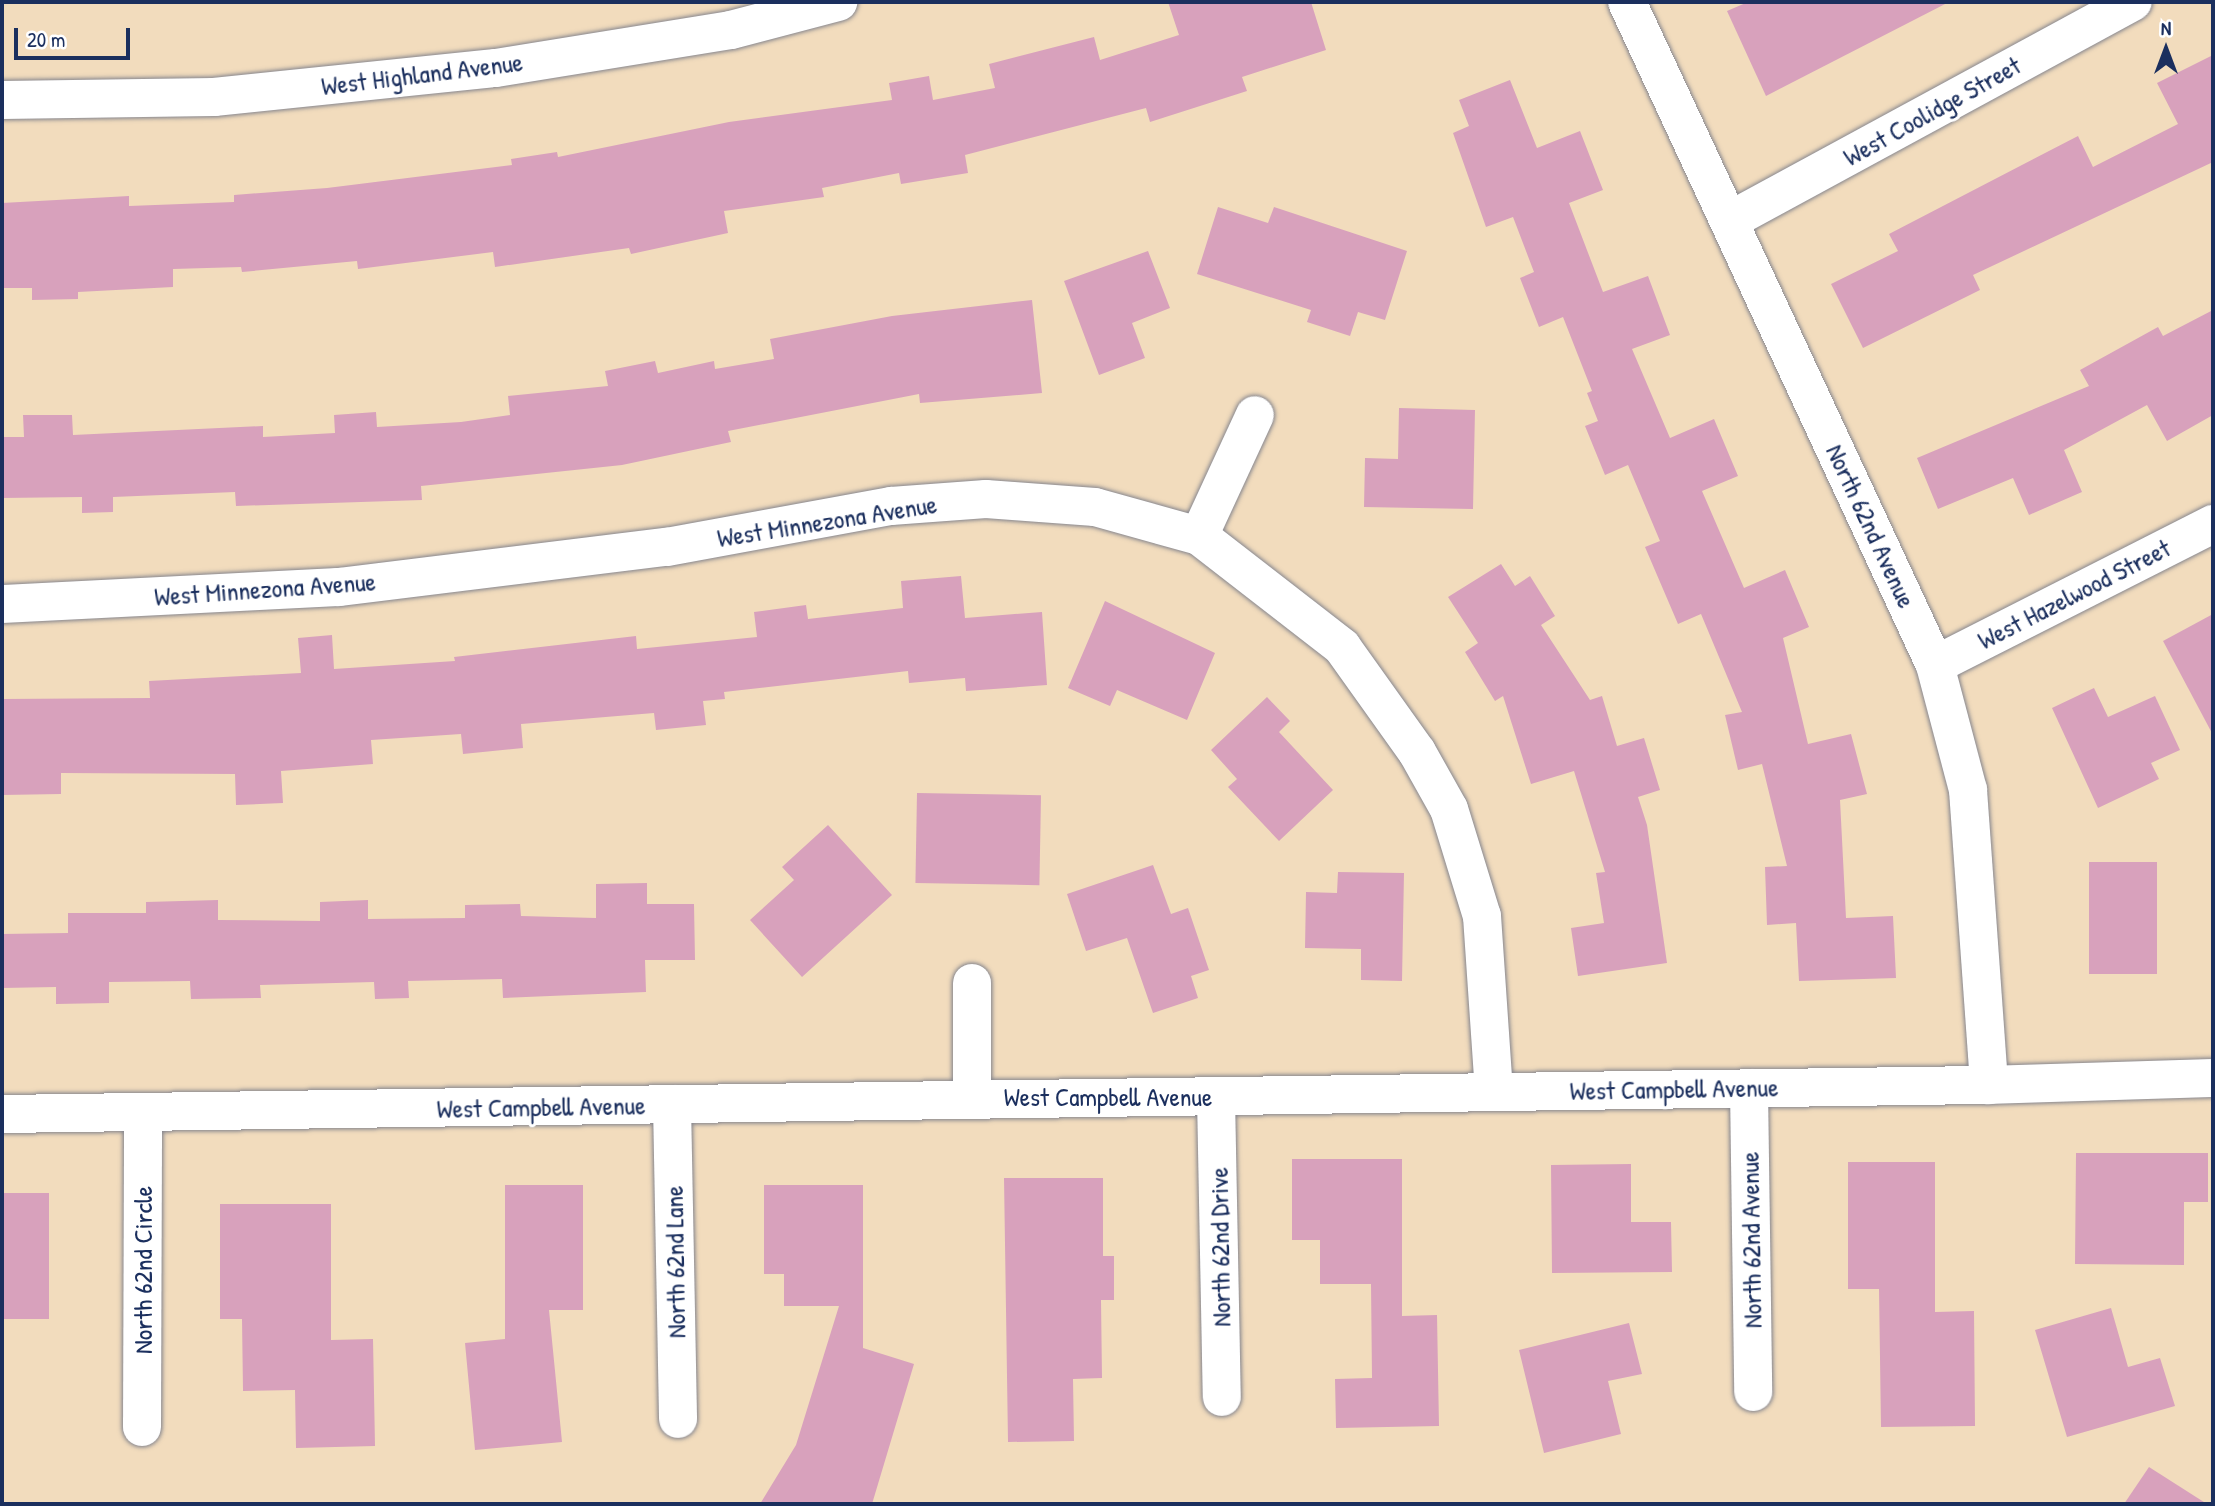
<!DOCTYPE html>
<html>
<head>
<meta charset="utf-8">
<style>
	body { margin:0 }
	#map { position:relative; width:2215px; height:1506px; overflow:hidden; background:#f2dcbd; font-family:"Patrick Hand",sans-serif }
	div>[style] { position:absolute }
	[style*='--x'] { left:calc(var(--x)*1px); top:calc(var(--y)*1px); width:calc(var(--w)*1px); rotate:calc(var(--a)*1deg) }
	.building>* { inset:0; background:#d8a1bc; transform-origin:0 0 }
	.roads { filter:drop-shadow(0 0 2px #86868e) drop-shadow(0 0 2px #86868e) }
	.minor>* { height:38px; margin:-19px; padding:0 19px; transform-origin:19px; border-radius:19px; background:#fff }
	.tertiary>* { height:38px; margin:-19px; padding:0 19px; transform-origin:19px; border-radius:19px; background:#fff }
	span { translate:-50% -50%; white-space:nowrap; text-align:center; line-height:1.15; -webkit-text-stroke:6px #fff; paint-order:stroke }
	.street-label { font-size:26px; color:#1b2f5e }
	.frame { position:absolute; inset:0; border:4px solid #1b2f5e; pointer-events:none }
	.north { position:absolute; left:2131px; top:14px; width:70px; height:70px; -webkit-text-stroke:5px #fff; paint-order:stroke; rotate:0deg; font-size:19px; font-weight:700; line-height:28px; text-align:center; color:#1b2f5e }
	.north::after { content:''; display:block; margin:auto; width:24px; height:32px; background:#1b2f5e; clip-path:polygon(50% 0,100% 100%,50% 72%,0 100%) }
	.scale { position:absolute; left:14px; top:28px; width:116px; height:32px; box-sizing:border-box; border:4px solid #1b2f5e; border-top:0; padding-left:9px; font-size:21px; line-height:24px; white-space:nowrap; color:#1b2f5e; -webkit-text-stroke:5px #fff; paint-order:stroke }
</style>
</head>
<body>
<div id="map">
	<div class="building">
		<i style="clip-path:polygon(1168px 2px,1311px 2px,1326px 50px,1242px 77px,1247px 91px,1150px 122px,1146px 108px,965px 155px,968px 173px,901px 184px,899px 173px,822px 188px,824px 197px,724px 211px,728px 233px,631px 254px,629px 248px,495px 267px,493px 252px,358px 269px,357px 261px,242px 272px,241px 267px,173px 269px,173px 287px,78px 292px,78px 299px,32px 300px,32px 288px,2px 288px,2px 203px,129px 196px,129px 206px,234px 202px,234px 195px,327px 188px,512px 165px,511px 159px,557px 152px,558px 157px,729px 122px,892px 100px,889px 83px,929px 76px,933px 100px,995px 88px,989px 64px,1094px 37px,1100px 60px,1179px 35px)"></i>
		<i style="clip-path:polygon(1748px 2px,1949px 2px,1766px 96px,1727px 11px)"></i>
		<i style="clip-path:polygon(2213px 55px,2213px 162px,1973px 275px,1980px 290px,1863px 348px,1831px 284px,1898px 251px,1889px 234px,2078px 136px,2093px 167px,2178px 124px,2157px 83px)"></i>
		<i style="clip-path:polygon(1510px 80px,1537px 148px,1580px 131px,1603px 190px,1569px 203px,1603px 292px,1648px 276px,1670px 335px,1632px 349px,1670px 438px,1714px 419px,1738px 476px,1702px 491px,1744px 588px,1785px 570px,1809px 627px,1783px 638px,1808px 744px,1851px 734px,1867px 794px,1840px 800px,1846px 918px,1893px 916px,1896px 978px,1799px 981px,1796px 923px,1767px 925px,1765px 867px,1787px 866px,1762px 764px,1738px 770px,1725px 715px,1742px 712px,1701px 614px,1678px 624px,1645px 547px,1660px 541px,1628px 465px,1605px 475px,1585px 426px,1598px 421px,1587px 393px,1592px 391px,1563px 317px,1539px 327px,1520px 278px,1534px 272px,1513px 217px,1486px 227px,1453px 133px,1469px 126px,1459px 100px)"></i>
		<i style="clip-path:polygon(1218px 207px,1268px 223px,1274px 207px,1407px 251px,1385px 320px,1358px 312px,1350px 336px,1307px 322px,1311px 310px,1197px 274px)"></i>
		<i style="clip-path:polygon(1148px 251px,1170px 308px,1132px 323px,1145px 358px,1099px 375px,1064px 281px)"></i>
		<i style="clip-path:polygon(1032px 300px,1042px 393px,920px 403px,919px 394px,728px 431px,731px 442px,622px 465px,421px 486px,422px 500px,236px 506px,235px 492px,113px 497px,113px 512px,82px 513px,82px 497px,2px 498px,2px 437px,24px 437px,23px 415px,72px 415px,73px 435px,263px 426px,263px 437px,335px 433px,334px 415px,376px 412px,377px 427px,461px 422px,510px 415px,508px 396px,608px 386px,605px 371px,655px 361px,658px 373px,714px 361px,715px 369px,774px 359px,770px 339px,892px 316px)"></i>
		<i style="clip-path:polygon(2213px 310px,2213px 415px,2167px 441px,2147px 405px,2064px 450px,2082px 492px,2029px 515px,2013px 478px,1938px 509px,1917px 458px,2089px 386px,2080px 370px,2158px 327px,2163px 336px)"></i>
		<i style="clip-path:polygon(1399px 408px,1475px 410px,1473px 509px,1364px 507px,1365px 458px,1398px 459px)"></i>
		<i style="clip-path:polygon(1501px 564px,1515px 586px,1530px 576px,1555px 616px,1541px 625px,1590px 700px,1602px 696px,1617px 746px,1644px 738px,1660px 790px,1638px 797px,1647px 825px,1667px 963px,1578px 976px,1571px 928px,1604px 923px,1596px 873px,1605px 872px,1574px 771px,1531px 784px,1503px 696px,1495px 701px,1465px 652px,1478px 643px,1448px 597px)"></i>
		<i style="clip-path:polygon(961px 576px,965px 618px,1042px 612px,1047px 685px,966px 691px,965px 678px,909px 683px,908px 671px,724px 692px,725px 699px,703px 701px,706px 725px,656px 730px,654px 713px,521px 724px,523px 748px,463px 754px,461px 734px,371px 740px,373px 764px,281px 771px,283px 803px,236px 805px,235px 774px,61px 773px,61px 794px,2px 795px,2px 699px,150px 698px,149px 681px,301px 673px,298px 638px,332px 635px,334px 669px,455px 661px,454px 657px,636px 636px,637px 649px,757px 637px,754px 612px,806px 605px,808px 619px,903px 608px,901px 581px)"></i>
		<i style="clip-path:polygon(1105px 601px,1215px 653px,1187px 720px,1117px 690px,1110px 706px,1068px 688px)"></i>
		<i style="clip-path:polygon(2213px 614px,2213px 735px,2163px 641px)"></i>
		<i style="clip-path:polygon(2094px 688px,2108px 717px,2155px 696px,2180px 750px,2151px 763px,2159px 779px,2098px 808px,2052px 708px)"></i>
		<i style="clip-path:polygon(1267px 697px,1290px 721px,1279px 732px,1333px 790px,1279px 841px,1228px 787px,1237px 779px,1211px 750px)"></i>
		<i style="left:917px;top:793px;width:124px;height:90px;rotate:1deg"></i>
		<i style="clip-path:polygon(828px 825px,892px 895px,802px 977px,750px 920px,794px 880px,782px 867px)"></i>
		<i style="left:2089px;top:862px;width:68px;height:112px"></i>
		<i style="clip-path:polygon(1153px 865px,1171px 914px,1188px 908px,1209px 970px,1191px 976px,1198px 998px,1153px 1013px,1127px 938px,1086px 951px,1067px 894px)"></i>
		<i style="clip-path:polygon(1338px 872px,1404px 873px,1402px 981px,1361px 980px,1361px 949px,1305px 948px,1306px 892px,1337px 893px)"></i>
		<i style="clip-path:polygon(647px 883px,647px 904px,694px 904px,695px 960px,645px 960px,646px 992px,503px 998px,502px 979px,408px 981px,409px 998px,375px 999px,374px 982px,260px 985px,261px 998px,191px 999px,190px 981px,109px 982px,109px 1003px,56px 1004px,56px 987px,2px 988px,2px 934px,68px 933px,68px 913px,146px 913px,146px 902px,218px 900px,218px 920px,320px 921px,320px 902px,368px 900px,368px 919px,465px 918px,465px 905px,520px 904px,521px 916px,596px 918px,596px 884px)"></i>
		<i style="clip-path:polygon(2076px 1153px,2208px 1153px,2208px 1202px,2184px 1202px,2184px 1265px,2075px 1264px)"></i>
		<i style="clip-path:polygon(1292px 1159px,1402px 1159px,1402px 1316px,1437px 1315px,1439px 1426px,1336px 1428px,1335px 1379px,1372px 1378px,1371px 1284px,1320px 1284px,1320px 1240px,1292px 1240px)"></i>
		<i style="clip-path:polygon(1848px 1162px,1935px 1162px,1935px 1312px,1974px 1311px,1975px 1426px,1881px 1427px,1879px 1289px,1848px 1289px)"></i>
		<i style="clip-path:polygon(1631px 1164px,1631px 1222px,1671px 1222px,1672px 1272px,1552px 1273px,1551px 1165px)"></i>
		<i style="clip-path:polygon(1004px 1178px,1103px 1178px,1103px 1256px,1114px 1256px,1114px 1300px,1101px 1300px,1102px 1378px,1073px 1379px,1074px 1441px,1008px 1442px)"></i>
		<i style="clip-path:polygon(505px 1185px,583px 1185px,583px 1310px,549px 1310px,562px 1442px,475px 1450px,465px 1343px,505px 1339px)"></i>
		<i style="clip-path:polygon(764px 1185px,863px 1185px,863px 1348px,914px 1364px,872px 1504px,760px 1504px,796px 1445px,839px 1306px,784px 1306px,784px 1274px,764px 1274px)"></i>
		<i style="left:2px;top:1193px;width:47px;height:126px"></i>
		<i style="clip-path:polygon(220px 1204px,331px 1204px,331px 1340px,373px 1339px,375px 1446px,296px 1448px,295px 1390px,243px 1391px,242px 1319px,220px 1319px)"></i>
		<i style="clip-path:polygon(2111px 1308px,2128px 1367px,2160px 1358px,2175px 1406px,2067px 1437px,2035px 1330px)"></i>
		<i style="clip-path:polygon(1629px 1323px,1642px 1374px,1608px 1381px,1621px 1434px,1544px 1453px,1519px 1350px)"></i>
		<i style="clip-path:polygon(2149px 1467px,2207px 1504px,2124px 1504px)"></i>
	</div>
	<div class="roads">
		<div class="minor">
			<i style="--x:1627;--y:2;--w:731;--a:65.08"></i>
			<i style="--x:1935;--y:665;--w:129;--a:75.2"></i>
			<i style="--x:1968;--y:790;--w:296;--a:85.9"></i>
			<i style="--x:2;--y:100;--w:212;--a:-0.8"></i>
			<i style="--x:214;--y:97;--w:283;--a:-5.9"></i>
			<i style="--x:496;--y:68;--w:238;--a:-9.2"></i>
			<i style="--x:731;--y:30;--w:111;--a:-14.7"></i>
			<i style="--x:1731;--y:220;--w:457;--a:-28.5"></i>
			<i style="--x:1199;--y:536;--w:133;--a:-65.2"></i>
			<i style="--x:2;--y:604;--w:337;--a:-2.9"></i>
			<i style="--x:339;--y:587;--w:330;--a:-7"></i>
			<i style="--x:667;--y:547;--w:228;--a:-10.4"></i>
			<i style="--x:891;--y:506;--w:95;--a:-4.2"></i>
			<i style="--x:986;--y:499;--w:109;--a:4.2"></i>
			<i style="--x:1095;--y:507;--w:108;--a:15.6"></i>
			<i style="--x:1199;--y:536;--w:181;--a:37.8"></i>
			<i style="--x:1342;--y:647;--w:129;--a:54.5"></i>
			<i style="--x:1417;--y:752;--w:65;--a:60.7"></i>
			<i style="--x:1449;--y:809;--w:112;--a:72.9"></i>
			<i style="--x:1482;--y:916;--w:175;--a:86.1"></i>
			<i style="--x:1935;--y:665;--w:312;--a:-26.9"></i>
			<i style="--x:972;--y:983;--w:115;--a:90"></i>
			<i style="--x:1749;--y:1088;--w:304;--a:89.2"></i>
			<i style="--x:1216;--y:1097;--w:300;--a:88.9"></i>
			<i style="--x:672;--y:1104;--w:315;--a:88.9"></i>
			<i style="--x:142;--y:1427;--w:314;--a:-89.8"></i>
		</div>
		<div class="tertiary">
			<i style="--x:2;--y:1114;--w:1987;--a:-0.84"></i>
			<i style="--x:1989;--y:1085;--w:224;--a:-1.8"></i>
		</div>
	</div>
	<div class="street-label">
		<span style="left:422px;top:74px;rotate:-7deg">West Highland Avenue</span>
		<span style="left:1932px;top:111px;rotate:-29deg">West Coolidge Street</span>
		<span style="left:827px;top:521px;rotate:-9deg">West Minnezona Avenue</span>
		<span style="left:1871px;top:526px;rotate:65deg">North 62nd Avenue</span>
		<span style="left:265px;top:589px;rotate:-4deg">West Minnezona Avenue</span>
		<span style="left:2074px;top:594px;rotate:-27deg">West Hazelwood Street</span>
		<span style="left:1674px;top:1089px;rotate:-1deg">West Campbell Avenue</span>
		<span style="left:1108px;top:1097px">West Campbell Avenue</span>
		<span style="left:541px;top:1107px;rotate:-1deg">West Campbell Avenue</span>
		<span style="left:1751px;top:1240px;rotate:-91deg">North 62nd Avenue</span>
		<span style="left:1220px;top:1247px;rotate:-91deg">North 62nd Drive</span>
		<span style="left:675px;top:1262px;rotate:-91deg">North 62nd Lane</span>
		<span style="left:143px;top:1270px;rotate:-90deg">North 62nd Circle</span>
	</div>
	<div class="frame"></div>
	<div class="north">N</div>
	<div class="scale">20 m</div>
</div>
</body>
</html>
